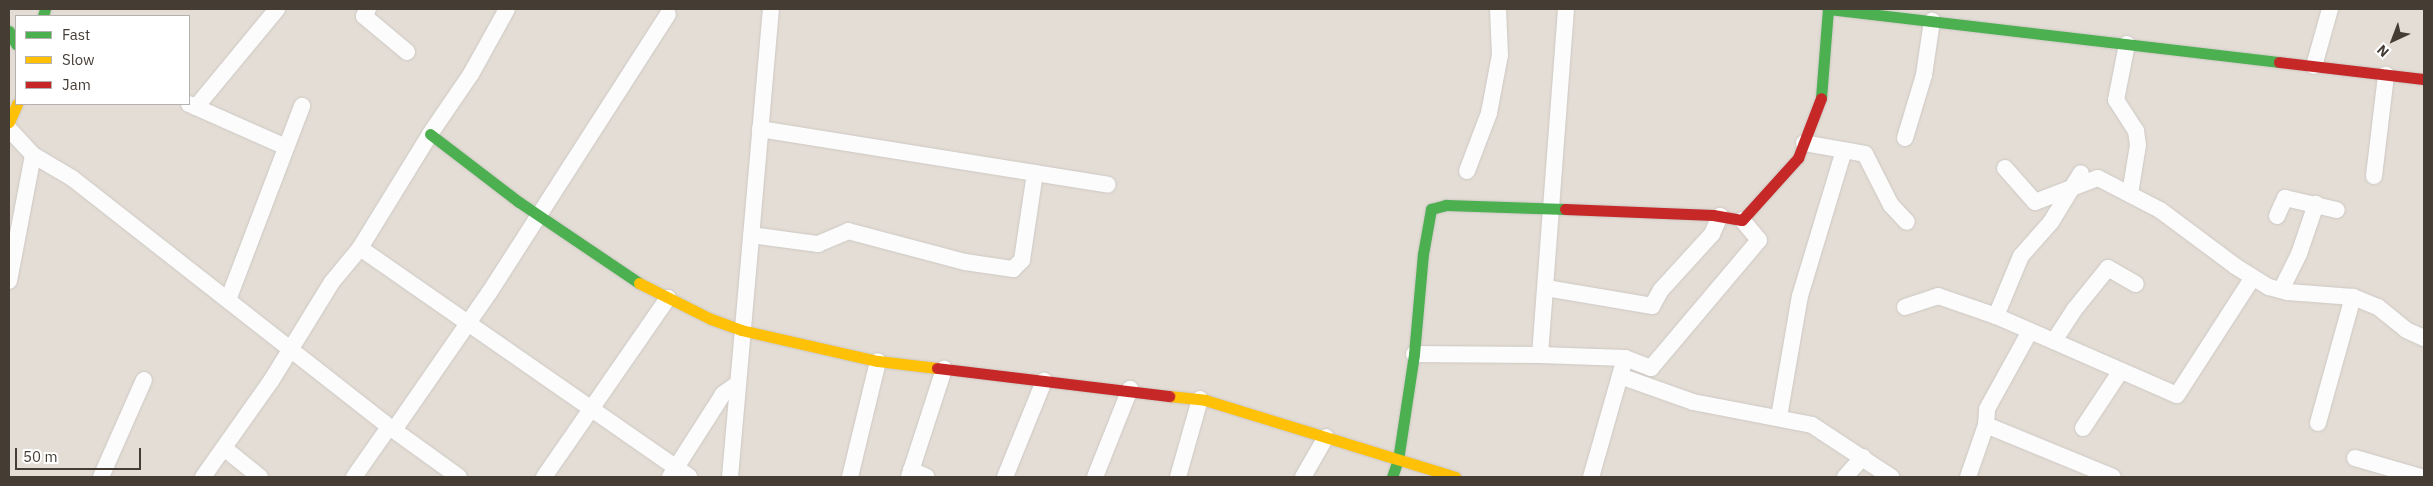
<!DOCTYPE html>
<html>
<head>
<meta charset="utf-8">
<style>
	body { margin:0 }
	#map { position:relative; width:2433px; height:486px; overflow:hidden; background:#efece8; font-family:"IBM Plex Sans",sans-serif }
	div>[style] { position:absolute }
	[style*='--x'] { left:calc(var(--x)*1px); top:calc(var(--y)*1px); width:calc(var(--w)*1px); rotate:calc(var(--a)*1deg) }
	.residential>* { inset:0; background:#e4ddd5 }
	.roads { filter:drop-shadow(0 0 1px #ccc8c4) drop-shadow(0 0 1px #ccc8c4) }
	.street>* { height:16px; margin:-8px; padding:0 8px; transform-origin:8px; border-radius:8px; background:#fdfcfc }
	.fast>* { height:11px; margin:-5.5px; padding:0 5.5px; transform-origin:5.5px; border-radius:5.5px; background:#4caf50 }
	.slow>* { height:11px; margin:-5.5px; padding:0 5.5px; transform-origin:5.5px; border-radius:5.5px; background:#ffc107 }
	.jam>* { height:11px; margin:-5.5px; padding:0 5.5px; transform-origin:5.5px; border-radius:5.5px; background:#c62828 }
	span { translate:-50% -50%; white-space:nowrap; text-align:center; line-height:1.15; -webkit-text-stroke:4.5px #fff; paint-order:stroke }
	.frame { position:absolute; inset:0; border:10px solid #453c34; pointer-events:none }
	.legend { position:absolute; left:15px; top:15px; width:175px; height:90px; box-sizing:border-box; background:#fff; border:1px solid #b5b1ae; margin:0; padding:6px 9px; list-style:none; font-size:15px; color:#453c34 }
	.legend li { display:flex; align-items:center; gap:10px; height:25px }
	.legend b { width:25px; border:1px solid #b5b1ae }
	.north { position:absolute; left:2368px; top:15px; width:50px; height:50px; -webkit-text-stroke:4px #fff; paint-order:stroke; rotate:223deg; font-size:14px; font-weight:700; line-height:20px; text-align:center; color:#453c34 }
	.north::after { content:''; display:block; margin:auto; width:18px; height:22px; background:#453c34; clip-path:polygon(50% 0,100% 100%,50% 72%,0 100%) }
	.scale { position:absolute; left:15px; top:448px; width:126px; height:22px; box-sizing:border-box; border:2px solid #453c34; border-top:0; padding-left:6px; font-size:15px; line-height:18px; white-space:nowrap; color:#453c34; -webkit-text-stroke:4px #fff; paint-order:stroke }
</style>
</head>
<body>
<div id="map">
	<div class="residential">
		<i style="clip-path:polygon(evenodd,9px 9px,2424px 9px,2424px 477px,9px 477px,9px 9px,16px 16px,189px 16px,189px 104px,16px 104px,16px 16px)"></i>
	</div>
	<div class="roads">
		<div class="street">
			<i style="--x:368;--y:9;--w:8;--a:120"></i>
			<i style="--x:364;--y:16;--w:56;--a:39.9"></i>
			<i style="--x:1566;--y:9;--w:347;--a:94.3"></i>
			<i style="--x:1540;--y:355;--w:85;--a:2"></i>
			<i style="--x:1625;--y:358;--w:124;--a:105.9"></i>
			<i style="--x:2127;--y:44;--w:57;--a:101.1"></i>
			<i style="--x:2116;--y:100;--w:37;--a:57"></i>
			<i style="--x:2136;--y:131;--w:14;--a:82"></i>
			<i style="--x:2138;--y:145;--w:50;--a:99.3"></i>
			<i style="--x:2314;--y:66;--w:59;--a:-74.3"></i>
			<i style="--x:189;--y:104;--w:106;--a:23.9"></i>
			<i style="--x:196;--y:107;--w:127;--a:-50.4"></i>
			<i style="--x:9;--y:129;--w:35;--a:47"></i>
			<i style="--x:33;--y:155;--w:45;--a:30.5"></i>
			<i style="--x:72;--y:178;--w:397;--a:38.1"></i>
			<i style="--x:384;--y:423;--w:92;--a:35.8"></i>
			<i style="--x:760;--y:129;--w:352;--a:9.1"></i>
			<i style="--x:1905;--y:138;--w:66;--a:-73.2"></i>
			<i style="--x:1924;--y:75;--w:55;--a:-81.6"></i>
			<i style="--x:1804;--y:143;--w:62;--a:10.2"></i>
			<i style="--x:1865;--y:154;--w:57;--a:63"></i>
			<i style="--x:1891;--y:205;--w:23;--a:47"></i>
			<i style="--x:2005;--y:168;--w:45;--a:48.6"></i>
			<i style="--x:2035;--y:202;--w:67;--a:-20.9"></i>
			<i style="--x:2098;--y:178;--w:70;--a:27.3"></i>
			<i style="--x:2160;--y:210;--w:94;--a:36.7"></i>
			<i style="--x:2235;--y:266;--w:40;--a:32"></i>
			<i style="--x:2269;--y:287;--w:20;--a:15"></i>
			<i style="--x:2288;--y:292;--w:65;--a:4.4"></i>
			<i style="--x:2353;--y:297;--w:27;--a:22"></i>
			<i style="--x:2378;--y:307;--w:36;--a:39"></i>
			<i style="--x:2406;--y:330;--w:20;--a:24"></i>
			<i style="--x:1467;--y:171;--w:62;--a:-69.2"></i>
			<i style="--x:1489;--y:113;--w:59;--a:-79.3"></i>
			<i style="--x:1500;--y:55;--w:46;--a:-92.5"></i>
			<i style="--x:2374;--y:176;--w:102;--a:-83.2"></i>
			<i style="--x:2277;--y:216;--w:20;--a:-66"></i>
			<i style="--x:2285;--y:198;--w:53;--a:13"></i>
			<i style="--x:751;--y:235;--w:68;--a:7.7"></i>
			<i style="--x:818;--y:244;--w:33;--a:-23"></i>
			<i style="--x:848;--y:231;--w:121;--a:14.8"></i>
			<i style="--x:965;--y:262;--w:49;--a:8.3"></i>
			<i style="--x:1013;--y:269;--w:13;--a:-45"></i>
			<i style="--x:1022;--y:260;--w:88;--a:-81.5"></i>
			<i style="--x:360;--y:248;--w:401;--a:34.8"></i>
			<i style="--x:9;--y:281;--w:128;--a:-79.2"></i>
			<i style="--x:1546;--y:288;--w:108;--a:9.6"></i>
			<i style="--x:1652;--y:306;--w:18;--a:-61"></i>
			<i style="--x:1661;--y:290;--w:76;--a:-47.7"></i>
			<i style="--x:1712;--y:234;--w:20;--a:-66"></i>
			<i style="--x:2281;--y:290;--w:40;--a:-63.4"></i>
			<i style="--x:2299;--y:254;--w:53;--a:-71.2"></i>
			<i style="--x:228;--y:300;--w:208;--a:-69.1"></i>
			<i style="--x:1905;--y:307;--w:35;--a:-18"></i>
			<i style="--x:1938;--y:296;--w:61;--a:19"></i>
			<i style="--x:1996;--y:316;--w:197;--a:23.6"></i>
			<i style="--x:2177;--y:395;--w:140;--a:-57.2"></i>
			<i style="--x:1996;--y:316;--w:65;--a:-67.4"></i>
			<i style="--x:2021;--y:256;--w:45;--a:-48.6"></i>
			<i style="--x:2051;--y:222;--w:57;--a:-58.5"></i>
			<i style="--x:2054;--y:341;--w:37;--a:-57"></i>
			<i style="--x:2074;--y:310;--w:54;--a:-51"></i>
			<i style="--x:2108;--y:268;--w:32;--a:30"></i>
			<i style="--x:1414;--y:354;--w:126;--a:0.5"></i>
			<i style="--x:1625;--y:358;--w:28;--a:21"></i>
			<i style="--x:1651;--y:368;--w:167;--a:-49.8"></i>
			<i style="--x:1759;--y:240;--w:26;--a:-130"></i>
			<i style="--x:1620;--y:376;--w:77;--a:19.6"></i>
			<i style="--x:1693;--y:402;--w:121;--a:10.9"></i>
			<i style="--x:1812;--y:425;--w:95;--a:33.4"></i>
			<i style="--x:1779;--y:417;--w:123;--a:-80.2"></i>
			<i style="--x:1800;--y:296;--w:152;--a:-73.2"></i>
			<i style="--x:2318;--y:423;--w:131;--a:-74.5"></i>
			<i style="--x:1986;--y:425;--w:137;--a:22.3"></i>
			<i style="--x:2083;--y:428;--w:67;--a:-56.5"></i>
			<i style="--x:394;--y:430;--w:167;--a:-55.3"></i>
			<i style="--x:489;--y:293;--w:331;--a:-57.3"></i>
			<i style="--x:224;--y:448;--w:46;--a:38.9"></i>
			<i style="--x:2355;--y:458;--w:69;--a:16.1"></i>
			<i style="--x:911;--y:470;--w:17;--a:24"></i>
			<i style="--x:101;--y:477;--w:106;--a:-66.1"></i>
			<i style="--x:203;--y:477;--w:118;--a:-54.7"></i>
			<i style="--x:271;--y:381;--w:116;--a:-58.4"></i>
			<i style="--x:332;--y:282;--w:44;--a:-50.5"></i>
			<i style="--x:360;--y:248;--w:134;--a:-58.4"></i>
			<i style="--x:430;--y:134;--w:73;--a:-55.7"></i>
			<i style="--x:471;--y:74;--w:74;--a:-61"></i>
			<i style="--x:354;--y:477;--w:61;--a:-55"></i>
			<i style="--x:544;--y:477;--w:218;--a:-55.3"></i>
			<i style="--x:670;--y:477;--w:98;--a:-57.4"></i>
			<i style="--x:723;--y:394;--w:16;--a:-35"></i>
			<i style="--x:730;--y:477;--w:470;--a:-85"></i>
			<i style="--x:850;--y:477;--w:119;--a:-76.4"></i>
			<i style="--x:909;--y:477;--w:114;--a:-72"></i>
			<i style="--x:1005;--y:477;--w:104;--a:-67.9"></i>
			<i style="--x:1095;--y:477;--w:95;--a:-68.3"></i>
			<i style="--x:1178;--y:477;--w:81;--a:-74.2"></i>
			<i style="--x:1303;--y:477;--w:46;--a:-60.1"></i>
			<i style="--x:1845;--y:477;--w:27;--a:-48"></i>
			<i style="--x:1968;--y:477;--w:55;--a:-70.9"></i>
			<i style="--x:1986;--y:425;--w:16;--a:-86"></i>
			<i style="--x:1987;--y:409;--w:89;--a:-61.1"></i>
		</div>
		<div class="fast">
			<i style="--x:1828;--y:9;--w:454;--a:6.7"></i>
			<i style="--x:43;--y:16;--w:7;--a:-74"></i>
			<i style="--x:9;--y:31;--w:15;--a:62"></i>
			<i style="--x:1821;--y:98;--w:89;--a:-85.5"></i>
			<i style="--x:430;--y:134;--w:112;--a:37.4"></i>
			<i style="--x:519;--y:202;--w:145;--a:34"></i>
			<i style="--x:1392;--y:477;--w:18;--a:-71"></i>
			<i style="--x:1398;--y:460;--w:107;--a:-81.4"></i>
			<i style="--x:1414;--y:354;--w:100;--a:-84.9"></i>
			<i style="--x:1423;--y:254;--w:46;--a:-79.9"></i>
			<i style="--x:1431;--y:209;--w:16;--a:-15"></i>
			<i style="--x:1446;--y:205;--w:119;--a:1.9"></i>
		</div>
		<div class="slow">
			<i style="--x:9;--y:122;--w:20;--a:-66"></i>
			<i style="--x:639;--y:283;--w:80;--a:26.6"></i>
			<i style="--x:711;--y:319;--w:32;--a:20"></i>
			<i style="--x:741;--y:330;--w:140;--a:12.8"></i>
			<i style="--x:878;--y:361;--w:59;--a:6.8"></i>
			<i style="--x:1169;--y:396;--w:36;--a:6"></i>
			<i style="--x:1205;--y:400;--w:262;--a:17.1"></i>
		</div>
		<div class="jam">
			<i style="--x:2279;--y:62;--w:146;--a:6.7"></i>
			<i style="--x:1565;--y:209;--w:148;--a:2.3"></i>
			<i style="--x:1713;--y:215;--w:29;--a:10"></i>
			<i style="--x:1742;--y:220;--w:84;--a:-47.9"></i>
			<i style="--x:1798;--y:158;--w:64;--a:-69"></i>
			<i style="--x:937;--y:368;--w:234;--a:6.9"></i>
		</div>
	</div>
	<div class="frame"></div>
	<ul class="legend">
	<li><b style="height:6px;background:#4caf50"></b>Fast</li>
	<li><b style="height:6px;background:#ffc107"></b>Slow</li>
	<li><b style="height:6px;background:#c62828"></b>Jam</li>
	</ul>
	<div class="north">N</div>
	<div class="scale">50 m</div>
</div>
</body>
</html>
